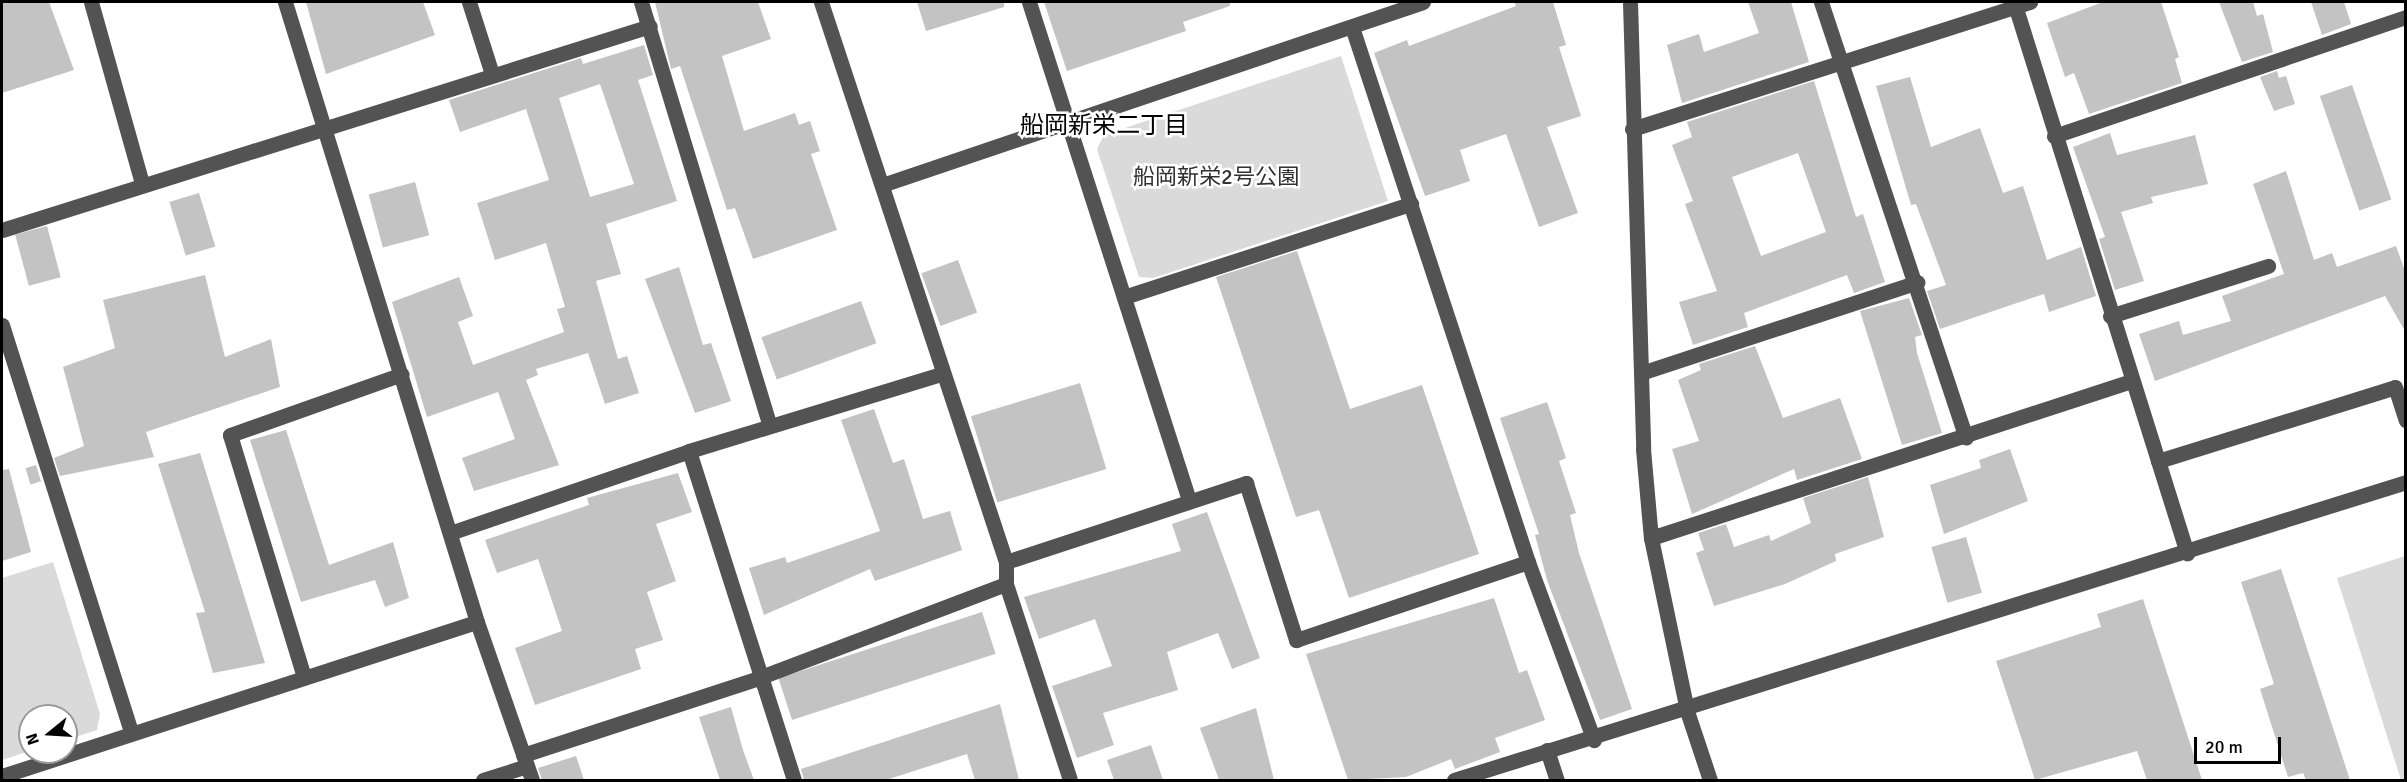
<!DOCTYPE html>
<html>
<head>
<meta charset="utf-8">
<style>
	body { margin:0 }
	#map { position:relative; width:2407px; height:782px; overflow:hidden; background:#fff; font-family:Signika,"Noto Sans JP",sans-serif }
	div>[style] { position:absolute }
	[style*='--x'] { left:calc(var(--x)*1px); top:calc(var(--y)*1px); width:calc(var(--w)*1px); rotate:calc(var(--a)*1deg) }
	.green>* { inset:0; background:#dadada }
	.building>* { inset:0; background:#c3c3c3; transform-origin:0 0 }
	.minor>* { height:15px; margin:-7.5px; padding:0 7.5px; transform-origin:7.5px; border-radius:7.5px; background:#535353 }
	span { translate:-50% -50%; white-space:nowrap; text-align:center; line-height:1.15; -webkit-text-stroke:5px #fff; paint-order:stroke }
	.park-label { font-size:22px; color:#313131 }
	.neighbourhood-label { font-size:24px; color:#000 }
	.frame { position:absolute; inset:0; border:3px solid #000; pointer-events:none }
	.north { position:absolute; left:18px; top:704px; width:60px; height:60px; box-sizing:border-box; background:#fff; border:2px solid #999; border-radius:50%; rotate:252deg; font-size:16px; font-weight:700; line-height:24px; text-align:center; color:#000 }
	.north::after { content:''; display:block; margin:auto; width:21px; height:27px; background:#000; clip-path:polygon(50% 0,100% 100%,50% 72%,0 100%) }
	.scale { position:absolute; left:2194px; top:737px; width:87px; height:27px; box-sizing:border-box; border:3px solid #000; border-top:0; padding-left:8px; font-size:18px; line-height:21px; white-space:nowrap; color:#000; -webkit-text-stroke:4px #fff; paint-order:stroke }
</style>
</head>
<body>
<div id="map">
	<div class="green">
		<i style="clip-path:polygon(1341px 56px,1388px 201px,1153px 278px,1139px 277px,1097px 149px,1104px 135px)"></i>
		<i style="clip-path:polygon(2405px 556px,2406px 780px,2401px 780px,2337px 578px)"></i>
		<i style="clip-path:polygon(53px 562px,100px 714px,97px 730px,66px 740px,66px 716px,30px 716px,30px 751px,2px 760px,2px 578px)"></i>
	</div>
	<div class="building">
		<i style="clip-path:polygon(2px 2px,49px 2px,74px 70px,2px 93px)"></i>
		<i style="clip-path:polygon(306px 2px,423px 2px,435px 35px,326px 74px)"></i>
		<i style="clip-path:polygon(655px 2px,758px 2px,771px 39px,722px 56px,744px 131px,795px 113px,799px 125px,810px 121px,820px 151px,811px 154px,837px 230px,753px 259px,735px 208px,727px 210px,680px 66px,671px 69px)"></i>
		<i style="clip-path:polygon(917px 2px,1004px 2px,1004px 7px,926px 31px)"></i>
		<i style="clip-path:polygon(1044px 2px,1230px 2px,1230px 6px,1183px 22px,1186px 31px,1067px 71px)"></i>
		<i style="clip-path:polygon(1514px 2px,1553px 2px,1566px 45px,1559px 47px,1581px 116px,1547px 127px,1578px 213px,1539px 227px,1506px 134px,1460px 150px,1470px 181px,1425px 196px,1374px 53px,1407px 40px,1409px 46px,1516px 6px)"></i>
		<i style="clip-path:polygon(1748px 2px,1791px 2px,1809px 62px,1682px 103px,1667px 45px,1699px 34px,1704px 52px,1759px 33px)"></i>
		<i style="clip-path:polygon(2103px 2px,2161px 2px,2179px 57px,2175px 59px,2182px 83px,2089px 114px,2074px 73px,2065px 77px,2047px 23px)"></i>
		<i style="clip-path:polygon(2219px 2px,2253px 2px,2257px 16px,2263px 14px,2273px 52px,2242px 62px)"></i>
		<i style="clip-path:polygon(2311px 2px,2344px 2px,2351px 24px,2322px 35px)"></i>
		<i style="clip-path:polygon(evenodd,644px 45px,653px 75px,638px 80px,677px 201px,606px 224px,621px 274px,596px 281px,618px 359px,627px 356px,639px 393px,605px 404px,588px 353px,536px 369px,538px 375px,526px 380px,559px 465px,474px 491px,462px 458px,515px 439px,498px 392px,427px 417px,392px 302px,459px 277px,473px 316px,458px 322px,473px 365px,564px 332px,557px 309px,565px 307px,546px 243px,495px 260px,477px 203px,549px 180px,526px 109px,460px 132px,449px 100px,581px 58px,583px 64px,644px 45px,600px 84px,634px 184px,590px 197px,559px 98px,600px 84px)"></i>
		<i style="clip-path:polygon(2277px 71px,2279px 78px,2286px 76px,2295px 104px,2274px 111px,2260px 77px)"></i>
		<i style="clip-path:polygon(1910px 77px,1931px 147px,1980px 128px,2003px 193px,2023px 186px,2047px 260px,2081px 247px,2096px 296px,2049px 312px,2044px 294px,1940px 329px,1927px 291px,1946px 285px,1916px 204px,1911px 205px,1876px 86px)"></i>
		<i style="clip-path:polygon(evenodd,1814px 81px,1856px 217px,1863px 214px,1885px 282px,1854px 293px,1847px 275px,1744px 313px,1748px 327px,1693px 345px,1679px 302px,1717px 291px,1685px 204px,1693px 201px,1672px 145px,1692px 137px,1687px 122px,1814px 81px,1798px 153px,1826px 232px,1761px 256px,1732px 177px,1798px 153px)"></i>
		<i style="left:2352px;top:85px;width:121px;height:34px;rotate:71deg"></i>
		<i style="clip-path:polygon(2110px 133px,2117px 155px,2195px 135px,2208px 184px,2151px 197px,2153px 203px,2121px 212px,2144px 281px,2115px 290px,2099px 239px,2105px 237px,2073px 147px)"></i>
		<i style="clip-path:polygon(2286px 171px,2314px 260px,2332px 253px,2337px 267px,2396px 246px,2406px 274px,2406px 333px,2385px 296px,2155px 381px,2139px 334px,2179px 321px,2183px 335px,2231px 321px,2222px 296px,2284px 274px,2253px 184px)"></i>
		<i style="left:415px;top:182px;width:55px;height:48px;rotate:75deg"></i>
		<i style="left:199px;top:193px;width:56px;height:31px;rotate:73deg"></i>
		<i style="left:47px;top:226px;width:53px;height:33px;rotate:75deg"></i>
		<i style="clip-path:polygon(1297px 251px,1350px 409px,1422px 385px,1479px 554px,1349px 598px,1319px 510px,1296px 517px,1216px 277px)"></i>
		<i style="left:958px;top:260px;width:56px;height:39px;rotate:70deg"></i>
		<i style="clip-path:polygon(679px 267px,703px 345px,711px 343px,731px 401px,695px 413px,645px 279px)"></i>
		<i style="clip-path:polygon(205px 275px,225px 357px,271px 339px,280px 387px,146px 432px,154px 457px,60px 476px,54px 458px,84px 446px,63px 367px,115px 348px,103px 300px)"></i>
		<i style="clip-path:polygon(1909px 298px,1922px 335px,1915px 337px,1917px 353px,1942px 433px,1902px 445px,1860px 311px)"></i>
		<i style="left:861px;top:301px;width:45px;height:106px;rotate:70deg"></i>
		<i style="clip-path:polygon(1755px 346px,1783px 418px,1840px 398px,1862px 459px,1797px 480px,1794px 469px,1692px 514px,1672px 449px,1699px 441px,1678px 380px,1701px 370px,1699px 364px)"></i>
		<i style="left:1080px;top:383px;width:90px;height:114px;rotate:73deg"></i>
		<i style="clip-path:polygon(1547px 402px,1566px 458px,1559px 461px,1576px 513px,1570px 515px,1579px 553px,1632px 709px,1600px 720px,1547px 580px,1535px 535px,1539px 534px,1500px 418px)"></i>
		<i style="clip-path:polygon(874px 409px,893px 463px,904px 459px,923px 519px,950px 511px,962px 550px,875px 581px,870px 569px,764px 615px,749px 568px,785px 557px,787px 563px,880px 531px,841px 420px)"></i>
		<i style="clip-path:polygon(286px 430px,329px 565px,393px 542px,409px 598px,385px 607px,375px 580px,301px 602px,250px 440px)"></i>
		<i style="clip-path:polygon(2010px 449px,2028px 501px,1944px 534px,1930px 485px,1981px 468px,1979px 460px)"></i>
		<i style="clip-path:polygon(200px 453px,265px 663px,213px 673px,196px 613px,205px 612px,158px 464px)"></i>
		<i style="left:36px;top:465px;width:17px;height:11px;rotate:73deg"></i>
		<i style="clip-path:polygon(9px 469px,31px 552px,2px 561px,2px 470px)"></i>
		<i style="clip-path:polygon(678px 473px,692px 512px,656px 524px,676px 581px,647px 592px,663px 640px,635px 649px,641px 669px,535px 705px,515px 648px,562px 631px,538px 559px,497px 573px,485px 540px,589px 505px,587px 498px)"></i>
		<i style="clip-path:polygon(1868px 477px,1884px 537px,1835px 554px,1836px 561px,1785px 584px,1714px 606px,1696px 553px,1704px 550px,1698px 533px,1726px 524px,1734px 547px,1769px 535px,1771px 541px,1811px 523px,1803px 498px)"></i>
		<i style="clip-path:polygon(1207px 512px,1260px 658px,1232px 669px,1218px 633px,1167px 652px,1178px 690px,1103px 713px,1114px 745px,1077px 758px,1052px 686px,1112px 666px,1095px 619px,1039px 639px,1024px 597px,1181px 551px,1172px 524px)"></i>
		<i style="left:1966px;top:537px;width:58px;height:36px;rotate:74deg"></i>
		<i style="clip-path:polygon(2281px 569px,2350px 780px,2306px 780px,2303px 773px,2288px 777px,2260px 689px,2274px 684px,2241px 582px)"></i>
		<i style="clip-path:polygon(1494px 598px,1519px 673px,1527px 670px,1545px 720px,1495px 738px,1500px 752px,1455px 769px,1451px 759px,1406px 777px,1348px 780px,1306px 654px)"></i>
		<i style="clip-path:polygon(2143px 599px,2202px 780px,2147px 780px,2137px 751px,2035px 780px,1996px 661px,2101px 627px,2097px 614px)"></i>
		<i style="left:982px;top:612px;width:44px;height:214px;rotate:72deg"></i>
		<i style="clip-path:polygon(1000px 704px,1019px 780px,975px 780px,967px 754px,886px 780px,804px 780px,801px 769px)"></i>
		<i style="clip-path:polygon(731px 707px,743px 750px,754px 780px,720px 780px,699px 717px)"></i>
		<i style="clip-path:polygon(1256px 708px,1274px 780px,1219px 780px,1200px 728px)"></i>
		<i style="clip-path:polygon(1151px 745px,1163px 780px,1114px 780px,1107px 760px)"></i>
		<i style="clip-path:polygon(576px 756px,584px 780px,542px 780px,538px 768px)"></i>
	</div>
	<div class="minor">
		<i style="--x:91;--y:2;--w:188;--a:74.3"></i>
		<i style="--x:285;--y:2;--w:649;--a:72.79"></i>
		<i style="--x:477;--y:622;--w:167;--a:70.8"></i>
		<i style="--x:469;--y:2;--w:76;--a:72.3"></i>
		<i style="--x:641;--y:2;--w:443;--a:73.1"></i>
		<i style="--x:821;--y:2;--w:590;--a:71.72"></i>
		<i style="--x:1006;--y:562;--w:22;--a:90"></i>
		<i style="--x:1006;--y:584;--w:206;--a:71.9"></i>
		<i style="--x:1029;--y:2;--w:523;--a:72.19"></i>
		<i style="--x:1630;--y:2;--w:447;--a:88.3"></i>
		<i style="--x:1643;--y:449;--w:89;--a:84.9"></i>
		<i style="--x:1651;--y:538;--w:177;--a:78.2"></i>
		<i style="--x:1687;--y:711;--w:73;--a:71.6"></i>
		<i style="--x:1821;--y:2;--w:459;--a:71.6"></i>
		<i style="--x:2014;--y:2;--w:578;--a:72.57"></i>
		<i style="--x:1352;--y:27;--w:563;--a:71.79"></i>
		<i style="--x:1528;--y:562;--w:190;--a:69.7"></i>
		<i style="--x:1632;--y:129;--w:418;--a:-17.7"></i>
		<i style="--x:2054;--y:136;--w:372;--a:-18.7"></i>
		<i style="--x:882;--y:185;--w:571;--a:-18.69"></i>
		<i style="--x:2;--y:230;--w:679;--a:-17.47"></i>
		<i style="--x:1124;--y:297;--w:302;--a:-18"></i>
		<i style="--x:2110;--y:316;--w:166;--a:-17.6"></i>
		<i style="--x:2;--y:325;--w:427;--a:72.4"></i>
		<i style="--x:1641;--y:373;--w:291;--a:-18.2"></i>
		<i style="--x:689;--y:451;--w:345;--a:72.3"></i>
		<i style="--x:2158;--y:461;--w:248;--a:-17.3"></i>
		<i style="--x:2395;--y:387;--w:35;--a:72"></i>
		<i style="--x:450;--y:533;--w:253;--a:-18.9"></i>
		<i style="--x:689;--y:451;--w:264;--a:-17"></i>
		<i style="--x:1651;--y:538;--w:505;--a:-18.11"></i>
		<i style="--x:1006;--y:562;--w:253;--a:-18.2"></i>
		<i style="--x:1246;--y:483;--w:165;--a:72.3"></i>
		<i style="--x:1296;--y:640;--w:245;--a:-18.6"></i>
		<i style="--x:304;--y:677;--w:253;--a:-107"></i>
		<i style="--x:230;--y:435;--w:182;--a:-19.5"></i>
		<i style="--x:1547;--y:750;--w:32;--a:72"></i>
		<i style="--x:523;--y:755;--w:247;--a:-18.1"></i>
		<i style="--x:758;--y:678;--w:265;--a:-20.8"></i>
		<i style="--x:2;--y:776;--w:499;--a:-18"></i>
		<i style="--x:483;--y:780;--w:46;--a:-17.7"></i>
		<i style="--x:1454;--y:780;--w:998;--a:-17.38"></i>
	</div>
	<div class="park-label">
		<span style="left:1216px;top:177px">船岡新栄2号公園</span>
	</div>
	<div class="neighbourhood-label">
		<span style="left:1104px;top:126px">船岡新栄二丁目</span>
	</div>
	<div class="frame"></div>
	<div class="north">N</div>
	<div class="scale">20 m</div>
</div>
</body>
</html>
